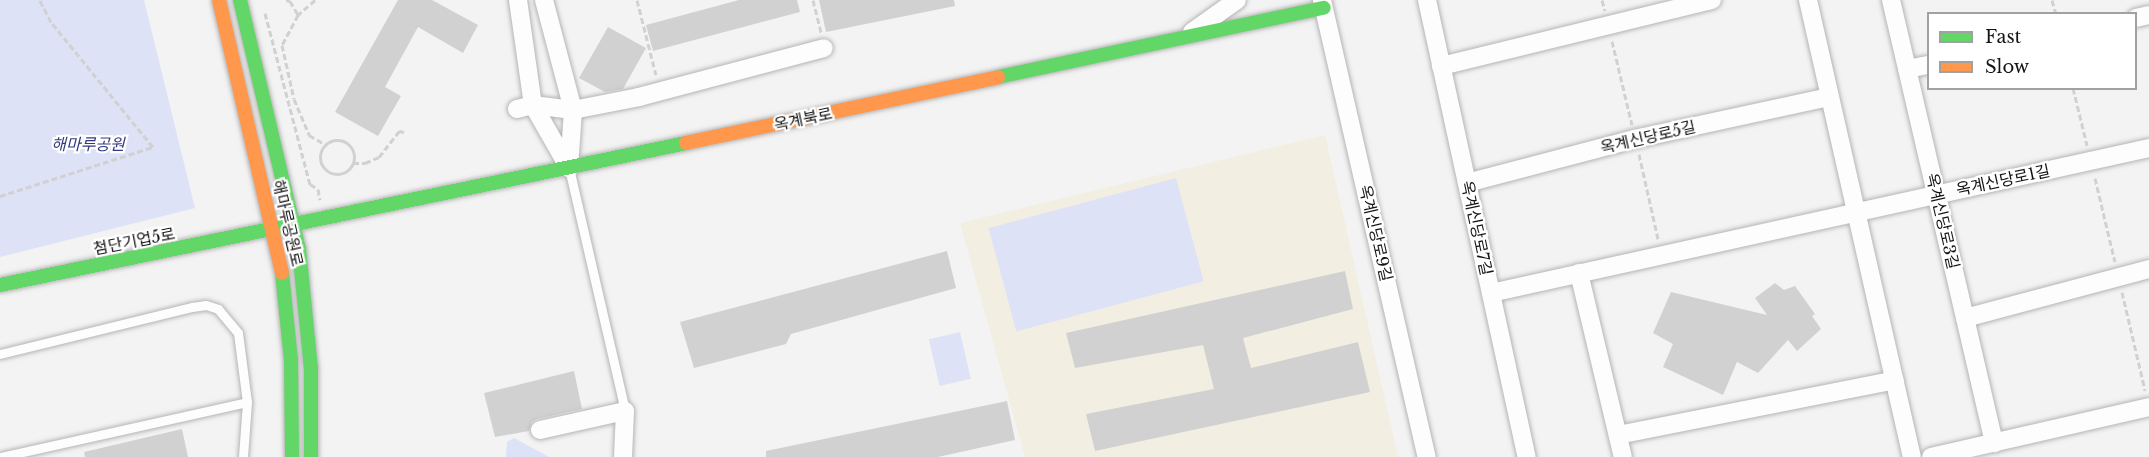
<!DOCTYPE html>
<html>
<head>
<meta charset="utf-8">
<style>
	body { margin:0 }
	#map { position:relative; width:2149px; height:457px; overflow:hidden; background:#f3f3f4; font-family:"Libre Baskerville","Noto Sans KR",serif }
	div>[style] { position:absolute }
	[style*='--x'] { left:calc(var(--x)*1px); top:calc(var(--y)*1px); width:calc(var(--w)*1px); rotate:calc(var(--a)*1deg) }
	.education>* { inset:0; background:#f2eee2 }
	.green>* { inset:0; background:#dee2f6; transform-origin:0 0 }
	.building>* { inset:0; background:#d2d1d2 }
	.path>* { height:3px; margin-top:-1.5px; transform-origin:0; background:repeating-linear-gradient(90deg,#d1d1d1 0 6px,transparent 0 9px) }
	.path>.ring { margin:-1.5px; padding:0; box-sizing:content-box; background:none; border:3px solid #d1d1d1; border-radius:50% }
	.roads { filter:drop-shadow(0 0 2px #b5b5b6) drop-shadow(0 0 2px #b5b5b6) }
	.lane>* { height:9px; margin:-4.5px; padding:0 4.5px; transform-origin:4.5px; border-radius:4.5px; background:#fdfdfd }
	.street>* { height:18px; margin:-9px; padding:0 9px; transform-origin:9px; border-radius:9px; background:#fdfdfd }
	.fast>* { height:14px; margin:-7px; padding:0 7px; transform-origin:7px; border-radius:7px; background:#63d668 }
	.slow>* { height:14px; margin:-7px; padding:0 7px; transform-origin:7px; border-radius:7px; background:#ff974d }
	span { translate:-50% -50%; white-space:nowrap; text-align:center; line-height:1.15; -webkit-text-stroke:4.5px #fff; paint-order:stroke }
	.street-label { font-size:16px; color:#141415 }
	.park-label { font-size:16px; color:#323b81; font-style:italic }
	.legend { position:absolute; left:1927px; top:12px; width:210px; height:78px; box-sizing:border-box; background:#fff; border:2px solid #a1a1a1; margin:0; padding:8px 10px; list-style:none; font-size:18px; color:#141415 }
	.legend li { display:flex; align-items:center; gap:12px; height:30px }
	.legend b { width:30px; border:2px solid #a1a1a1 }
</style>
</head>
<body>
<div id="map">
	<div class="education">
		<i style="clip-path:polygon(1325px 135px,1398px 457px,1025px 457px,960px 223px)"></i>
	</div>
	<div class="green">
		<i style="clip-path:polygon(0 0,144px 0,195px 208px,0 257px)"></i>
		<i style="left:1176px;top:178px;width:107px;height:194px;rotate:75deg"></i>
		<i style="left:960px;top:332px;width:48px;height:32px;rotate:77deg"></i>
		<i style="clip-path:polygon(514px 438px,518px 440px,549px 457px,506px 457px,507px 442px)"></i>
	</div>
	<div class="building">
		<i style="clip-path:polygon(398px 0,432px 0,478px 25px,463px 53px,418px 27px,385px 87px,401px 96px,378px 136px,335px 112px)"></i>
		<i style="clip-path:polygon(739px 0,797px 0,800px 12px,653px 51px,646px 25px)"></i>
		<i style="clip-path:polygon(819px 0,954px 0,955px 6px,826px 32px)"></i>
		<i style="clip-path:polygon(608px 27px,646px 48px,623px 89px,605px 92px,579px 78px)"></i>
		<i style="clip-path:polygon(947px 251px,956px 288px,791px 334px,786px 344px,694px 368px,680px 322px)"></i>
		<i style="clip-path:polygon(1345px 271px,1353px 309px,1243px 338px,1251px 368px,1358px 342px,1370px 392px,1095px 451px,1086px 414px,1214px 389px,1203px 345px,1075px 368px,1066px 333px)"></i>
		<i style="clip-path:polygon(1775px 283px,1784px 290px,1795px 286px,1815px 314px,1812px 316px,1821px 329px,1797px 351px,1788px 340px,1758px 373px,1737px 362px,1723px 395px,1663px 367px,1673px 344px,1653px 333px,1671px 292px,1767px 315px,1755px 298px)"></i>
		<i style="clip-path:polygon(574px 371px,582px 409px,537px 419px,532px 422px,529px 431px,495px 437px,484px 393px)"></i>
		<i style="clip-path:polygon(1007px 401px,1015px 440px,938px 457px,766px 457px,766px 451px)"></i>
		<i style="clip-path:polygon(182px 429px,188px 457px,85px 457px,84px 452px)"></i>
	</div>
	<div class="path">
		<i style="--x:286;--y:0;--w:4;--a:14"></i>
		<i style="--x:290;--y:1;--w:16;--a:60"></i>
		<i style="--x:315;--y:0;--w:23;--a:139"></i>
		<i style="--x:298;--y:15;--w:34;--a:118"></i>
		<i style="--x:282;--y:45;--w:55;--a:77.5"></i>
		<i style="--x:294;--y:99;--w:39;--a:67"></i>
		<i style="--x:309;--y:135;--w:20;--a:30"></i>
		<i style="--x:637;--y:0;--w:77;--a:75.8"></i>
		<i style="--x:813;--y:0;--w:34;--a:76"></i>
		<i style="--x:1602;--y:0;--w:11;--a:75"></i>
		<i style="--x:2052;--y:0;--w:15;--a:74"></i>
		<i style="--x:265;--y:13;--w:177;--a:75.3"></i>
		<i style="--x:310;--y:184;--w:9;--a:32"></i>
		<i style="--x:318;--y:189;--w:11;--a:80"></i>
		<i style="--x:1612;--y:41;--w:86;--a:76.6"></i>
		<i style="--x:2073;--y:88;--w:59;--a:76.2"></i>
		<i class="ring" style="left:320px;top:140px;width:31px;height:31px"></i>
		<i style="--x:1639;--y:154;--w:87;--a:77.4"></i>
		<i style="--x:353;--y:163;--w:12;--a:0"></i>
		<i style="--x:365;--y:163;--w:15;--a:-23"></i>
		<i style="--x:379;--y:157;--w:33;--a:-52"></i>
		<i style="--x:399;--y:131;--w:5;--a:11"></i>
		<i style="--x:2095;--y:178;--w:86;--a:76.6"></i>
		<i style="--x:0;--y:196;--w:161;--a:-17.8"></i>
		<i style="--x:153;--y:147;--w:161;--a:-129.2"></i>
		<i style="--x:51;--y:22;--w:25;--a:-117"></i>
		<i style="--x:2122;--y:292;--w:101;--a:76.8"></i>
	</div>
	<div class="roads">
		<div class="lane">
			<i style="--x:569;--y:168;--w:249;--a:77"></i>
			<i style="--x:0;--y:354;--w:198;--a:-13.8"></i>
			<i style="--x:192;--y:307;--w:14;--a:-8"></i>
			<i style="--x:206;--y:305;--w:13;--a:18"></i>
			<i style="--x:218;--y:309;--w:31;--a:50"></i>
			<i style="--x:238;--y:333;--w:70;--a:82.6"></i>
			<i style="--x:247;--y:402;--w:55;--a:94.2"></i>
			<i style="--x:1;--y:457;--w:252;--a:-12.6"></i>
		</div>
		<div class="street">
			<i style="--x:518;--y:0;--w:106;--a:81.9"></i>
			<i style="--x:533;--y:105;--w:73;--a:60.3"></i>
			<i style="--x:544;--y:0;--w:114;--a:75.2"></i>
			<i style="--x:573;--y:110;--w:58;--a:93.9"></i>
			<i style="--x:1322;--y:0;--w:469;--a:77.1"></i>
			<i style="--x:1427;--y:0;--w:468;--a:77.7"></i>
			<i style="--x:1808;--y:0;--w:469;--a:77.2"></i>
			<i style="--x:1891;--y:0;--w:455;--a:76.9"></i>
			<i style="--x:2136;--y:18;--w:13;--a:-13"></i>
			<i style="--x:1192;--y:32;--w:55;--a:-35.4"></i>
			<i style="--x:1441;--y:66;--w:279;--a:-13.7"></i>
			<i style="--x:1907;--y:69;--w:21;--a:-11"></i>
			<i style="--x:517;--y:109;--w:16;--a:-14"></i>
			<i style="--x:533;--y:105;--w:40;--a:7.1"></i>
			<i style="--x:573;--y:110;--w:67;--a:-11.1"></i>
			<i style="--x:639;--y:97;--w:191;--a:-14.8"></i>
			<i style="--x:1467;--y:183;--w:174;--a:-14.7"></i>
			<i style="--x:1635;--y:139;--w:199;--a:-12.2"></i>
			<i style="--x:1579;--y:273;--w:189;--a:76.6"></i>
			<i style="--x:1491;--y:293;--w:674;--a:-12.43"></i>
			<i style="--x:1965;--y:318;--w:190;--a:-14.9"></i>
			<i style="--x:540;--y:430;--w:87;--a:-12.6"></i>
			<i style="--x:625;--y:411;--w:46;--a:92.5"></i>
			<i style="--x:1618;--y:435;--w:282;--a:-11.2"></i>
			<i style="--x:1931;--y:457;--w:224;--a:-12.9"></i>
		</div>
		<div class="fast">
			<i style="--x:240;--y:0;--w:256;--a:76.7"></i>
			<i style="--x:299;--y:249;--w:121;--a:84.3"></i>
			<i style="--x:311;--y:369;--w:88;--a:90"></i>
			<i style="--x:998;--y:77;--w:333;--a:-12"></i>
			<i style="--x:282;--y:273;--w:87;--a:84.1"></i>
			<i style="--x:291;--y:360;--w:97;--a:89.4"></i>
			<i style="--x:0;--y:285;--w:701;--a:-11.69"></i>
		</div>
		<div class="slow">
			<i style="--x:219;--y:0;--w:280;--a:77"></i>
			<i style="--x:686;--y:143;--w:319;--a:-11.9"></i>
		</div>
	</div>
	<div class="street-label">
		<span style="left:803px;top:119px;rotate:-12deg">옥계북로</span>
		<span style="left:1648px;top:137px;rotate:-13deg">옥계신당로5길</span>
		<span style="left:2003px;top:180px;rotate:-12deg">옥계신당로1길</span>
		<span style="left:1943px;top:221px;rotate:77deg">옥계신당로3길</span>
		<span style="left:288px;top:223px;rotate:77deg">해마루공원로</span>
		<span style="left:1477px;top:228px;rotate:78deg">옥계신당로7길</span>
		<span style="left:1376px;top:233px;rotate:77deg">옥계신당로9길</span>
		<span style="left:134px;top:241px;rotate:-11deg">첨단기업5로</span>
	</div>
	<div class="park-label">
		<span style="left:88px;top:144px">해마루공원</span>
	</div>
	<ul class="legend">
	<li><b style="height:8px;background:#63d668"></b>Fast</li>
	<li><b style="height:8px;background:#ff974d"></b>Slow</li>
	</ul>
</div>
</body>
</html>
